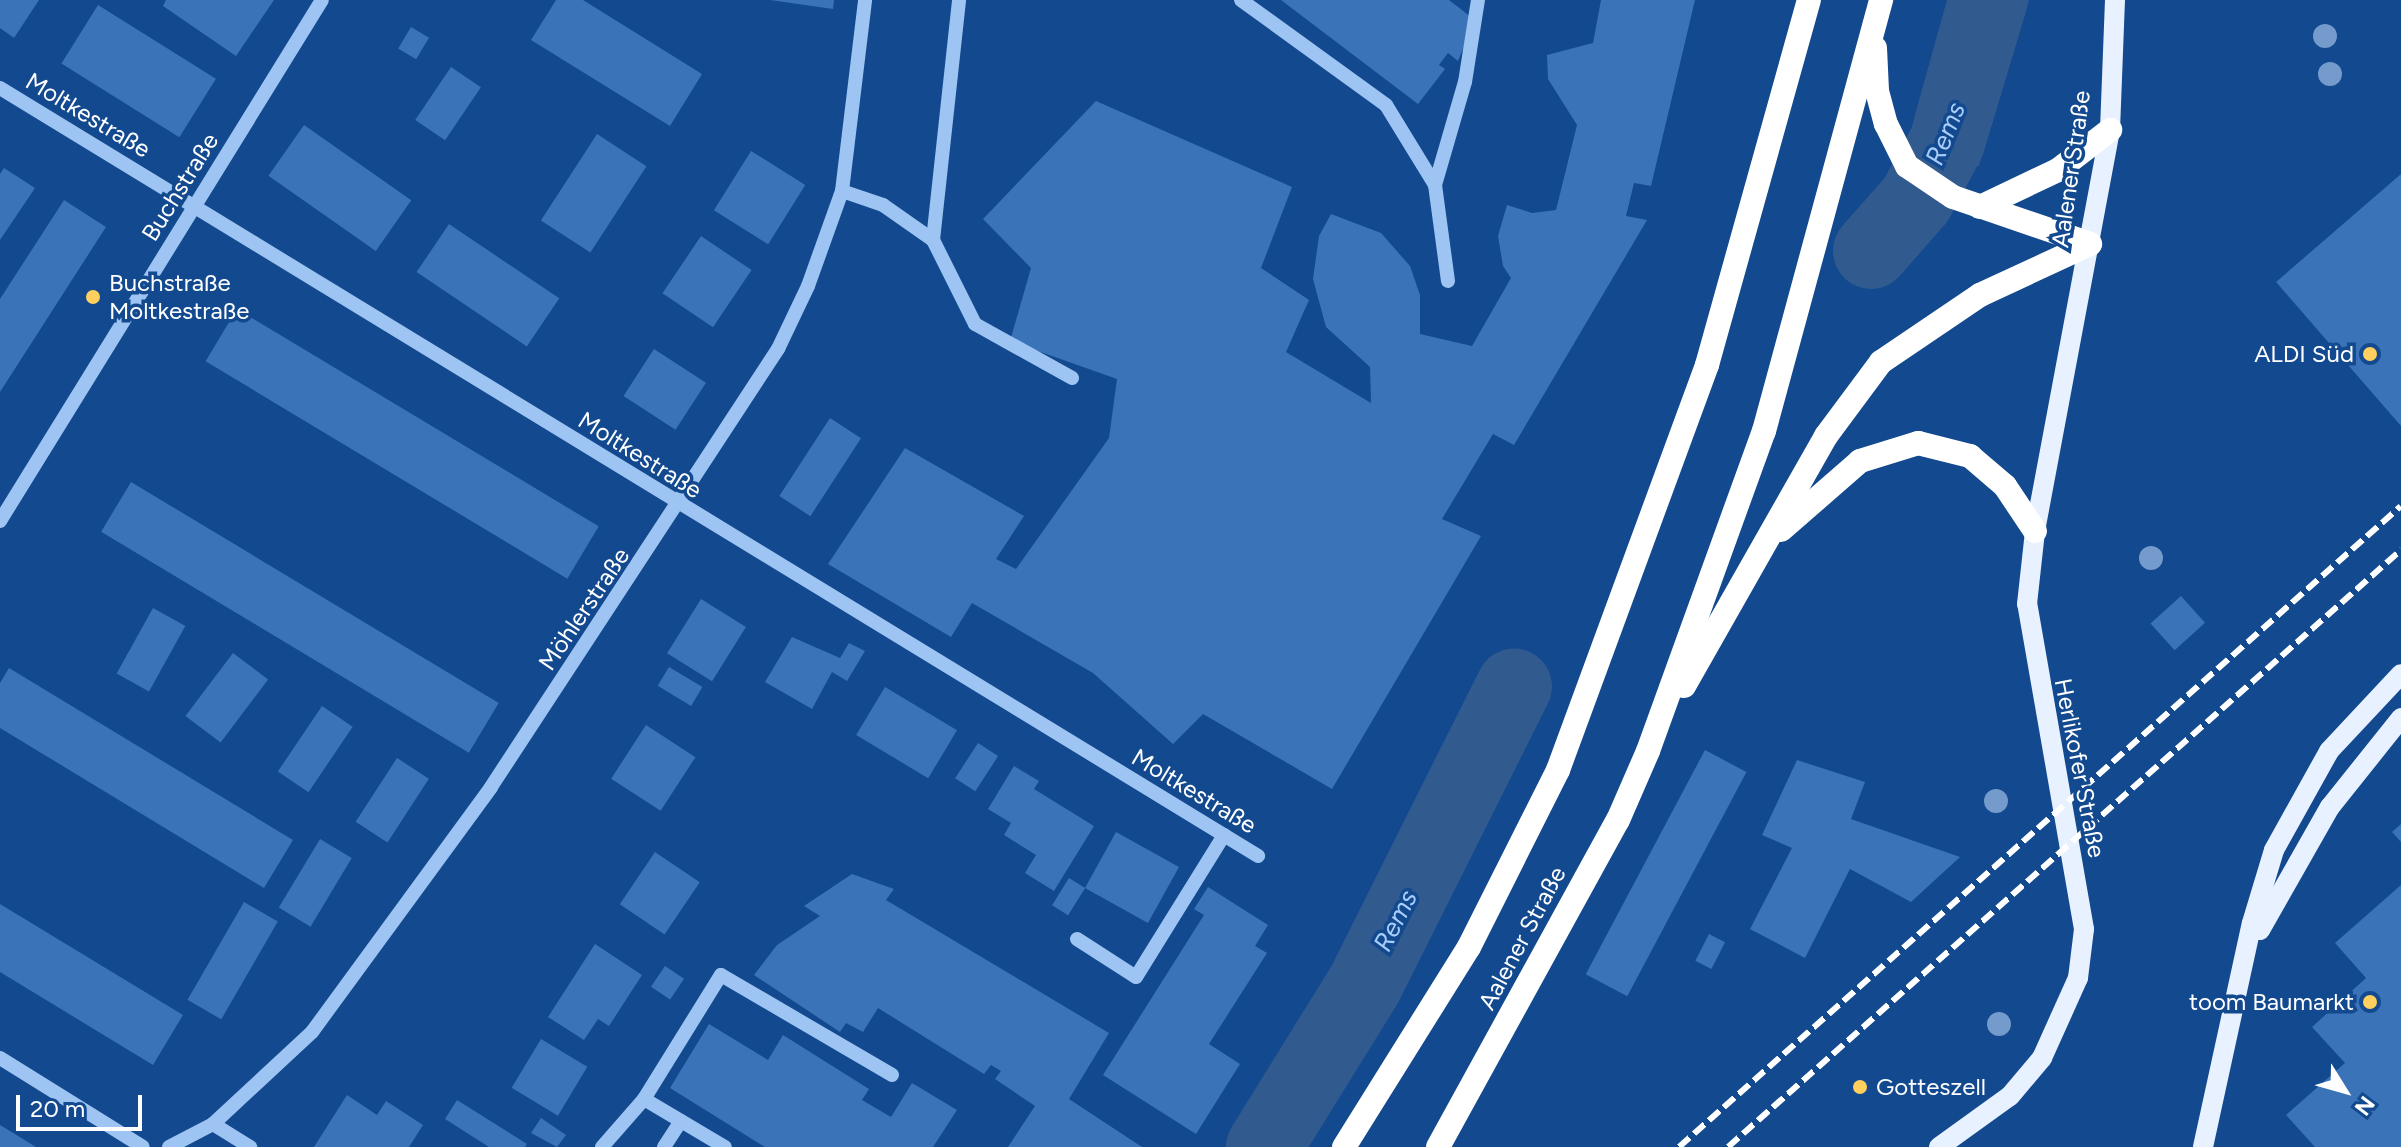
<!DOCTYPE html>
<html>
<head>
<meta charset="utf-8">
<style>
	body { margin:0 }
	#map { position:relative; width:2401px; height:1147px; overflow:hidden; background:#12498f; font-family:Figtree,sans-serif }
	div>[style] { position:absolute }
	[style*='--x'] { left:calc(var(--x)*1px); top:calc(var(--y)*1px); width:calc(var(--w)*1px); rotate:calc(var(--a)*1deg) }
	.water>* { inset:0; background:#315a8e }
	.river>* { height:76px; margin:-38px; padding:0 38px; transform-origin:38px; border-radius:38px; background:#315a8e }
	.building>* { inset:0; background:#3b73b9; transform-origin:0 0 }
	.minor>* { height:14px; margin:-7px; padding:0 7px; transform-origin:7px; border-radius:7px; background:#9dc4f2 }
	.major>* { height:20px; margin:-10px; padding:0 10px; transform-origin:10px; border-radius:10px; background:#e8f1ff }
	.highway>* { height:24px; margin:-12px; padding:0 12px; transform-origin:12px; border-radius:12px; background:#fff }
	.rail>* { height:6px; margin-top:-3px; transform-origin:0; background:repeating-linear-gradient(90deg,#fff 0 14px,transparent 0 20px) }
	.trees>* { width:24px; height:24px; margin:-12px; border-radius:50%; background:#749bcc }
	.dots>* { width:22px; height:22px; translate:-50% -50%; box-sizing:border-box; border:4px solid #12498f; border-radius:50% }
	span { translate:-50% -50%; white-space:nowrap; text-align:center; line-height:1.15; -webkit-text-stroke:7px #12498f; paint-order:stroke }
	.street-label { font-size:24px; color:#fff }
	.poi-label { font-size:24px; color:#fff }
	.left { translate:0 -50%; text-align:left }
	.right { translate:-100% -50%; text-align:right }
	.water-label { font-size:26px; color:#a9cef9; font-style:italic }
	.north { position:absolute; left:2305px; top:1051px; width:80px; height:80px; -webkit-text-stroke:6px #12498f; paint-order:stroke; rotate:127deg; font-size:22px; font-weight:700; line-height:32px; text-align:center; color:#fff }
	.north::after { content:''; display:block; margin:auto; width:28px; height:36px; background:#fff; clip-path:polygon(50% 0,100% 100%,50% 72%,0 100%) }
	.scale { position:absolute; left:16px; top:1095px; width:126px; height:36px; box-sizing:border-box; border:4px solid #fff; border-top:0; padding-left:10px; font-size:24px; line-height:28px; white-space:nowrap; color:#fff; -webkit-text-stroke:6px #12498f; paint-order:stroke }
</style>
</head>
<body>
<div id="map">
	<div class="water">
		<i style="clip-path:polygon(1947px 0,2029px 0,1979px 166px,1956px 166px,1943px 159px,1930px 149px,1914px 118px)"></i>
	</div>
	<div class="river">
		<i style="--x:1871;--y:251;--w:68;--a:-48.6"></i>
		<i style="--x:1916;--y:200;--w:66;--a:-61.9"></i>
		<i style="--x:1947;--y:142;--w:148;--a:-73.2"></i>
		<i style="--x:1264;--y:1147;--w:190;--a:-58.2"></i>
		<i style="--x:1364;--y:986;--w:335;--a:-63.4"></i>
	</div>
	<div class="building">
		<i style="clip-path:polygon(0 0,39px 0,14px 38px,0 28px)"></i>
		<i style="clip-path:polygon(166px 0,274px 0,236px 56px,163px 6px)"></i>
		<i style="clip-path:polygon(556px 0,583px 0,702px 74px,670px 126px,531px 40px)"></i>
		<i style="clip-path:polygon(770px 0,834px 0,833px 9px)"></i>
		<i style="clip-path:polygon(1281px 0,1449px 0,1475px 20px,1458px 61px,1448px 53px,1439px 65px,1445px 69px,1418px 104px)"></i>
		<i style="clip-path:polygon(1601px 0,1695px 0,1651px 186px,1634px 183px,1626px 216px,1647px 220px,1514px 445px,1493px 434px,1442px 519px,1481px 536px,1332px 789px,1203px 714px,1173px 744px,1093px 673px,972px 603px,951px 637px,828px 564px,905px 448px,1024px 516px,996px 559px,1016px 569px,1109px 438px,1117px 379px,1010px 341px,1031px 268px,983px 219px,1096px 101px,1292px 187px,1261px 268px,1309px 300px,1286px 352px,1371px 403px,1370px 367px,1326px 327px,1313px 279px,1319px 236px,1331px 214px,1381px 233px,1410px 266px,1420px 295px,1420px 334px,1472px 346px,1511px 278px,1503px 266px,1498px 236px,1507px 205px,1532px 213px,1556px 210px,1577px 125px,1548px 79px,1547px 55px,1593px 43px)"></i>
		<i style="left:98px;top:5px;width:139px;height:69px;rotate:32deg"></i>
		<i style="left:411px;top:27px;width:21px;height:25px;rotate:31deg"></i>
		<i style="left:451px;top:67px;width:36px;height:64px;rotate:34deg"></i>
		<i style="left:304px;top:125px;width:131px;height:62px;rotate:35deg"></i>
		<i style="left:597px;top:134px;width:59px;height:103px;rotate:33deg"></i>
		<i style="left:751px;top:151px;width:64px;height:70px;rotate:32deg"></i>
		<i style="clip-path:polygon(4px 168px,35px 188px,0 240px,0 174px)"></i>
		<i style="clip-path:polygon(2401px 174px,2401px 426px,2276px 282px)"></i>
		<i style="clip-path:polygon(64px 200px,106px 227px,0 392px,0 299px)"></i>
		<i style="left:449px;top:224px;width:133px;height:58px;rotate:34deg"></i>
		<i style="left:701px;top:236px;width:61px;height:69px;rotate:34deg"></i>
		<i style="left:237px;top:309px;width:422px;height:61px;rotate:31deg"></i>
		<i style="left:654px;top:349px;width:62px;height:56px;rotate:33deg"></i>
		<i style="left:830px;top:418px;width:37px;height:93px;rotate:33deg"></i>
		<i style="left:131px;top:482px;width:429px;height:58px;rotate:31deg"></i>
		<i style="left:2181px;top:596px;width:36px;height:41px;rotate:48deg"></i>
		<i style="left:701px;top:599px;width:53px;height:64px;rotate:32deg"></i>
		<i style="left:153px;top:608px;width:37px;height:75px;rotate:29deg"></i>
		<i style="clip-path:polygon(792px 637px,840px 658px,849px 643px,865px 651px,847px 681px,832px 672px,812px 709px,765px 682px)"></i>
		<i style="left:233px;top:653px;width:44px;height:79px;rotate:37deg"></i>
		<i style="left:669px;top:667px;width:39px;height:22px;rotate:31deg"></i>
		<i style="clip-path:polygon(9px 668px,293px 840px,264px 888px,0 728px,0 683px)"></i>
		<i style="left:885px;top:687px;width:84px;height:56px;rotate:31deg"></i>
		<i style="left:322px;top:706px;width:37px;height:79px;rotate:34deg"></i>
		<i style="left:646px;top:725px;width:59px;height:64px;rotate:33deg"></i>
		<i style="left:978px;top:743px;width:24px;height:42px;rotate:33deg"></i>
		<i style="left:1705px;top:750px;width:47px;height:254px;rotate:28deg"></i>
		<i style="left:397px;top:758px;width:38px;height:76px;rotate:33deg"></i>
		<i style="clip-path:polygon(1797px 760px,1865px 782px,1851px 819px,1960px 857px,1911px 902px,1850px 869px,1805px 958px,1750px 929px,1792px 848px,1762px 835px)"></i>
		<i style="clip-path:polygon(1014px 766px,1039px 781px,1034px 789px,1094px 826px,1054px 891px,1025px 873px,1036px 855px,1004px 835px,1011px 823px,988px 809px)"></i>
		<i style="clip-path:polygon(2401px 824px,2401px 842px,2392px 832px)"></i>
		<i style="left:1116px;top:832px;width:72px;height:64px;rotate:29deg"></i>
		<i style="left:320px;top:839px;width:37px;height:80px;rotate:31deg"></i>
		<i style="left:655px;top:852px;width:54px;height:63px;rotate:34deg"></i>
		<i style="clip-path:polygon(852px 874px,894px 889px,886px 900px,1109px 1033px,1069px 1099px,1142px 1147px,1008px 1147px,1035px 1106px,995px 1079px,1001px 1071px,991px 1065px,984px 1074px,878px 1008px,863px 1032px,846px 1023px,840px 1032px,754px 975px,777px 945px,820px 916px,804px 906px)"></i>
		<i style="left:1069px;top:878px;width:19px;height:32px;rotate:32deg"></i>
		<i style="clip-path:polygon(2401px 885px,2401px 1147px,2315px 1147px,2286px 1115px,2345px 1063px,2312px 1027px,2366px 978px,2335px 943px)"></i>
		<i style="clip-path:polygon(1208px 887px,1268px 925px,1255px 946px,1267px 953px,1209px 1044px,1240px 1064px,1196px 1134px,1103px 1075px,1204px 915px,1194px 909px)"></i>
		<i style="left:244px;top:902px;width:39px;height:113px;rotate:30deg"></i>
		<i style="clip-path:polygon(0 904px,183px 1015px,153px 1065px,0 972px)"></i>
		<i style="left:1709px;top:934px;width:18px;height:30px;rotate:27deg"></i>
		<i style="clip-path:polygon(595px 944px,642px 975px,609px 1026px,598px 1019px,584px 1040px,548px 1017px)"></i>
		<i style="left:665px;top:966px;width:23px;height:25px;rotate:34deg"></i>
		<i style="clip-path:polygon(709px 1024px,768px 1060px,783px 1035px,869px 1089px,862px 1100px,891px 1117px,912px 1083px,957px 1110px,933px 1147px,765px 1147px,670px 1088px)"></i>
		<i style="left:541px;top:1039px;width:54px;height:57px;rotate:31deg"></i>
		<i style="clip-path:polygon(347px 1095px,377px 1115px,386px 1101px,423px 1125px,409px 1147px,314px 1147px)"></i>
		<i style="clip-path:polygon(457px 1100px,527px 1144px,525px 1147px,489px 1147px,445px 1119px)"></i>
		<i style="clip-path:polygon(541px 1118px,566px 1135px,557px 1147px,531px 1133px)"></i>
		<i style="clip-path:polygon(0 1125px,23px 1139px,36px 1147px,0 1147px)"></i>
	</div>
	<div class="minor">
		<i style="--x:1241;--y:0;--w:179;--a:35.9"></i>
		<i style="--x:1386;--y:105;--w:94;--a:58.5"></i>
		<i style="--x:0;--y:88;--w:1474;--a:31.4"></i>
		<i style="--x:842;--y:191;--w:43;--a:18.9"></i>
		<i style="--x:883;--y:205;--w:61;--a:35"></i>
		<i style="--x:933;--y:240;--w:94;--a:63.4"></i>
		<i style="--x:975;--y:324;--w:111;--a:29.1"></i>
		<i style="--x:933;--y:240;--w:241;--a:-83.8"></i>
		<i style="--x:1448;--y:281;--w:97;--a:-97.7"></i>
		<i style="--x:1435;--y:185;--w:107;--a:-73.8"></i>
		<i style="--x:1465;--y:82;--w:83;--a:-81"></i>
		<i style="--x:0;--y:521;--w:612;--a:-58.28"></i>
		<i style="--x:1077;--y:939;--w:70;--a:32.8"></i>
		<i style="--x:1136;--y:977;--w:167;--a:-58.2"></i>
		<i style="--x:0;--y:1058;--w:168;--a:31.9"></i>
		<i style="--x:644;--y:1099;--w:94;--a:30.7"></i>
		<i style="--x:213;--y:1124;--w:44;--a:31.9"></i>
		<i style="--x:169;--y:1147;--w:50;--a:-27.6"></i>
		<i style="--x:213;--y:1124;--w:135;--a:-42.9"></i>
		<i style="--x:312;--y:1032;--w:303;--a:-53.8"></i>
		<i style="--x:491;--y:787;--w:524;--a:-56.77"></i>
		<i style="--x:778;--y:349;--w:70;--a:-64.5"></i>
		<i style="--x:808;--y:286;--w:101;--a:-70.3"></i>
		<i style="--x:842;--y:191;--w:192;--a:-83.1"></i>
		<i style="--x:602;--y:1147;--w:64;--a:-48.8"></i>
		<i style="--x:644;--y:1099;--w:146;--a:-58.2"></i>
		<i style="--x:721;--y:975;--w:198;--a:30.3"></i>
		<i style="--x:664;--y:1147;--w:31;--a:-57"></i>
	</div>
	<div class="major">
		<i style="--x:2260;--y:930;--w:142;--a:-60.4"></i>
		<i style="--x:2330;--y:807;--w:114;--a:-51.4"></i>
		<i style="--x:1939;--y:1147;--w:87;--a:-35.7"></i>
		<i style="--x:2010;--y:1096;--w:50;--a:-49.9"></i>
		<i style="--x:2042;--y:1058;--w:88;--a:-65.8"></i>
		<i style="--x:2078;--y:978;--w:49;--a:-83"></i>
		<i style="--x:2084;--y:929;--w:330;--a:-99.9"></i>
		<i style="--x:2027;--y:604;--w:73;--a:-83.7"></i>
		<i style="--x:2035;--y:531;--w:408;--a:-79.4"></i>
		<i style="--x:2110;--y:130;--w:130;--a:-87.8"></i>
		<i style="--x:2203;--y:1147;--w:229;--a:-77.7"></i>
		<i style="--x:2252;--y:923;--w:76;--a:-73.2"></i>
		<i style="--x:2274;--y:850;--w:113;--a:-60.9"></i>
		<i style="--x:2329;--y:751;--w:105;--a:-46.9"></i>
	</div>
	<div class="highway">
		<i style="--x:1875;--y:48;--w:43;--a:87.3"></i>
		<i style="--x:1877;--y:91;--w:34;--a:75"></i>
		<i style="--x:1886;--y:124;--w:47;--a:63.4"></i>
		<i style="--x:1907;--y:166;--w:55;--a:34"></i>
		<i style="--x:1953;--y:197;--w:145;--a:18.9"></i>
		<i style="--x:1980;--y:207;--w:86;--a:-25.4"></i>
		<i style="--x:2058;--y:170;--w:66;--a:-37.6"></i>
		<i style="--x:1781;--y:530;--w:105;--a:-41.1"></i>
		<i style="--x:1860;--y:461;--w:61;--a:-17.2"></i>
		<i style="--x:1918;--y:443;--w:54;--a:14"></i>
		<i style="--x:1970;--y:456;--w:46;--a:40.6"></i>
		<i style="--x:2005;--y:486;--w:54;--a:56.3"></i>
		<i style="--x:1684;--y:686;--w:288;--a:-60.4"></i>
		<i style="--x:1826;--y:436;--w:92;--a:-53.4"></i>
		<i style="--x:1881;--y:362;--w:120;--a:-34.1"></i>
		<i style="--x:1980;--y:295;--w:121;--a:-24.9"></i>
		<i style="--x:1344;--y:1147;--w:236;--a:-58"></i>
		<i style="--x:1469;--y:947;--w:198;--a:-63.3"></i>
		<i style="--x:1558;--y:770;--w:432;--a:-69.8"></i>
		<i style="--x:1707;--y:365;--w:379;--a:-74.4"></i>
		<i style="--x:1438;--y:1147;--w:373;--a:-61.2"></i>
		<i style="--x:1618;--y:820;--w:75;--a:-66.5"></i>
		<i style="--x:1648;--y:751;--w:340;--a:-70.1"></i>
		<i style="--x:1764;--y:431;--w:447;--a:-74.8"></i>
	</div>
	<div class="rail">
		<i style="--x:1679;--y:1147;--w:965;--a:-41.6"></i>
		<i style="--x:1728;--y:1147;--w:900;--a:-41.58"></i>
	</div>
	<div class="trees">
		<i style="left:2325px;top:36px"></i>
		<i style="left:2330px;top:74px"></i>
		<i style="left:2151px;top:558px"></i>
		<i style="left:1996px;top:801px"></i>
		<i style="left:1999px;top:1024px"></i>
	</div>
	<div class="dots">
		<i style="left:93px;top:297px;background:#ffd05e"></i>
		<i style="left:2370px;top:354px;background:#ffd05e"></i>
		<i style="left:2370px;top:1002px;background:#ffd05e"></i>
		<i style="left:1860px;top:1087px;background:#ffd05e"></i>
	</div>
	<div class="street-label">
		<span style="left:88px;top:115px;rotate:31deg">Moltkestraße</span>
		<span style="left:2071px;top:169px;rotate:-82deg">Aalener Straße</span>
		<span style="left:180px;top:187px;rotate:-58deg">Buchstraße</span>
		<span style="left:640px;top:455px;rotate:32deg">Moltkestraße</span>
		<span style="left:584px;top:609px;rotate:-56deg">Möhlerstraße</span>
		<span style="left:2080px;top:768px;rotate:79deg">Herlikofer Straße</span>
		<span style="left:1194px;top:791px;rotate:31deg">Moltkestraße</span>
		<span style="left:1522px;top:938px;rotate:-62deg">Aalener Straße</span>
	</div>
	<div class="poi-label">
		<span class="left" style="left:109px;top:297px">Buchstraße<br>Moltkestraße</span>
		<span class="right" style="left:2354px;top:354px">ALDI Süd</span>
		<span class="right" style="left:2354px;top:1002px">toom Baumarkt</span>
		<span class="left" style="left:1876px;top:1087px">Gotteszell</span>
	</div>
	<div class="water-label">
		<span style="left:1946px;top:134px;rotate:-68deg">Rems</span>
		<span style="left:1396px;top:921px;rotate:-63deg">Rems</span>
	</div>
	<div class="north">N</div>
	<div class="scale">20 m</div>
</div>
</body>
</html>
